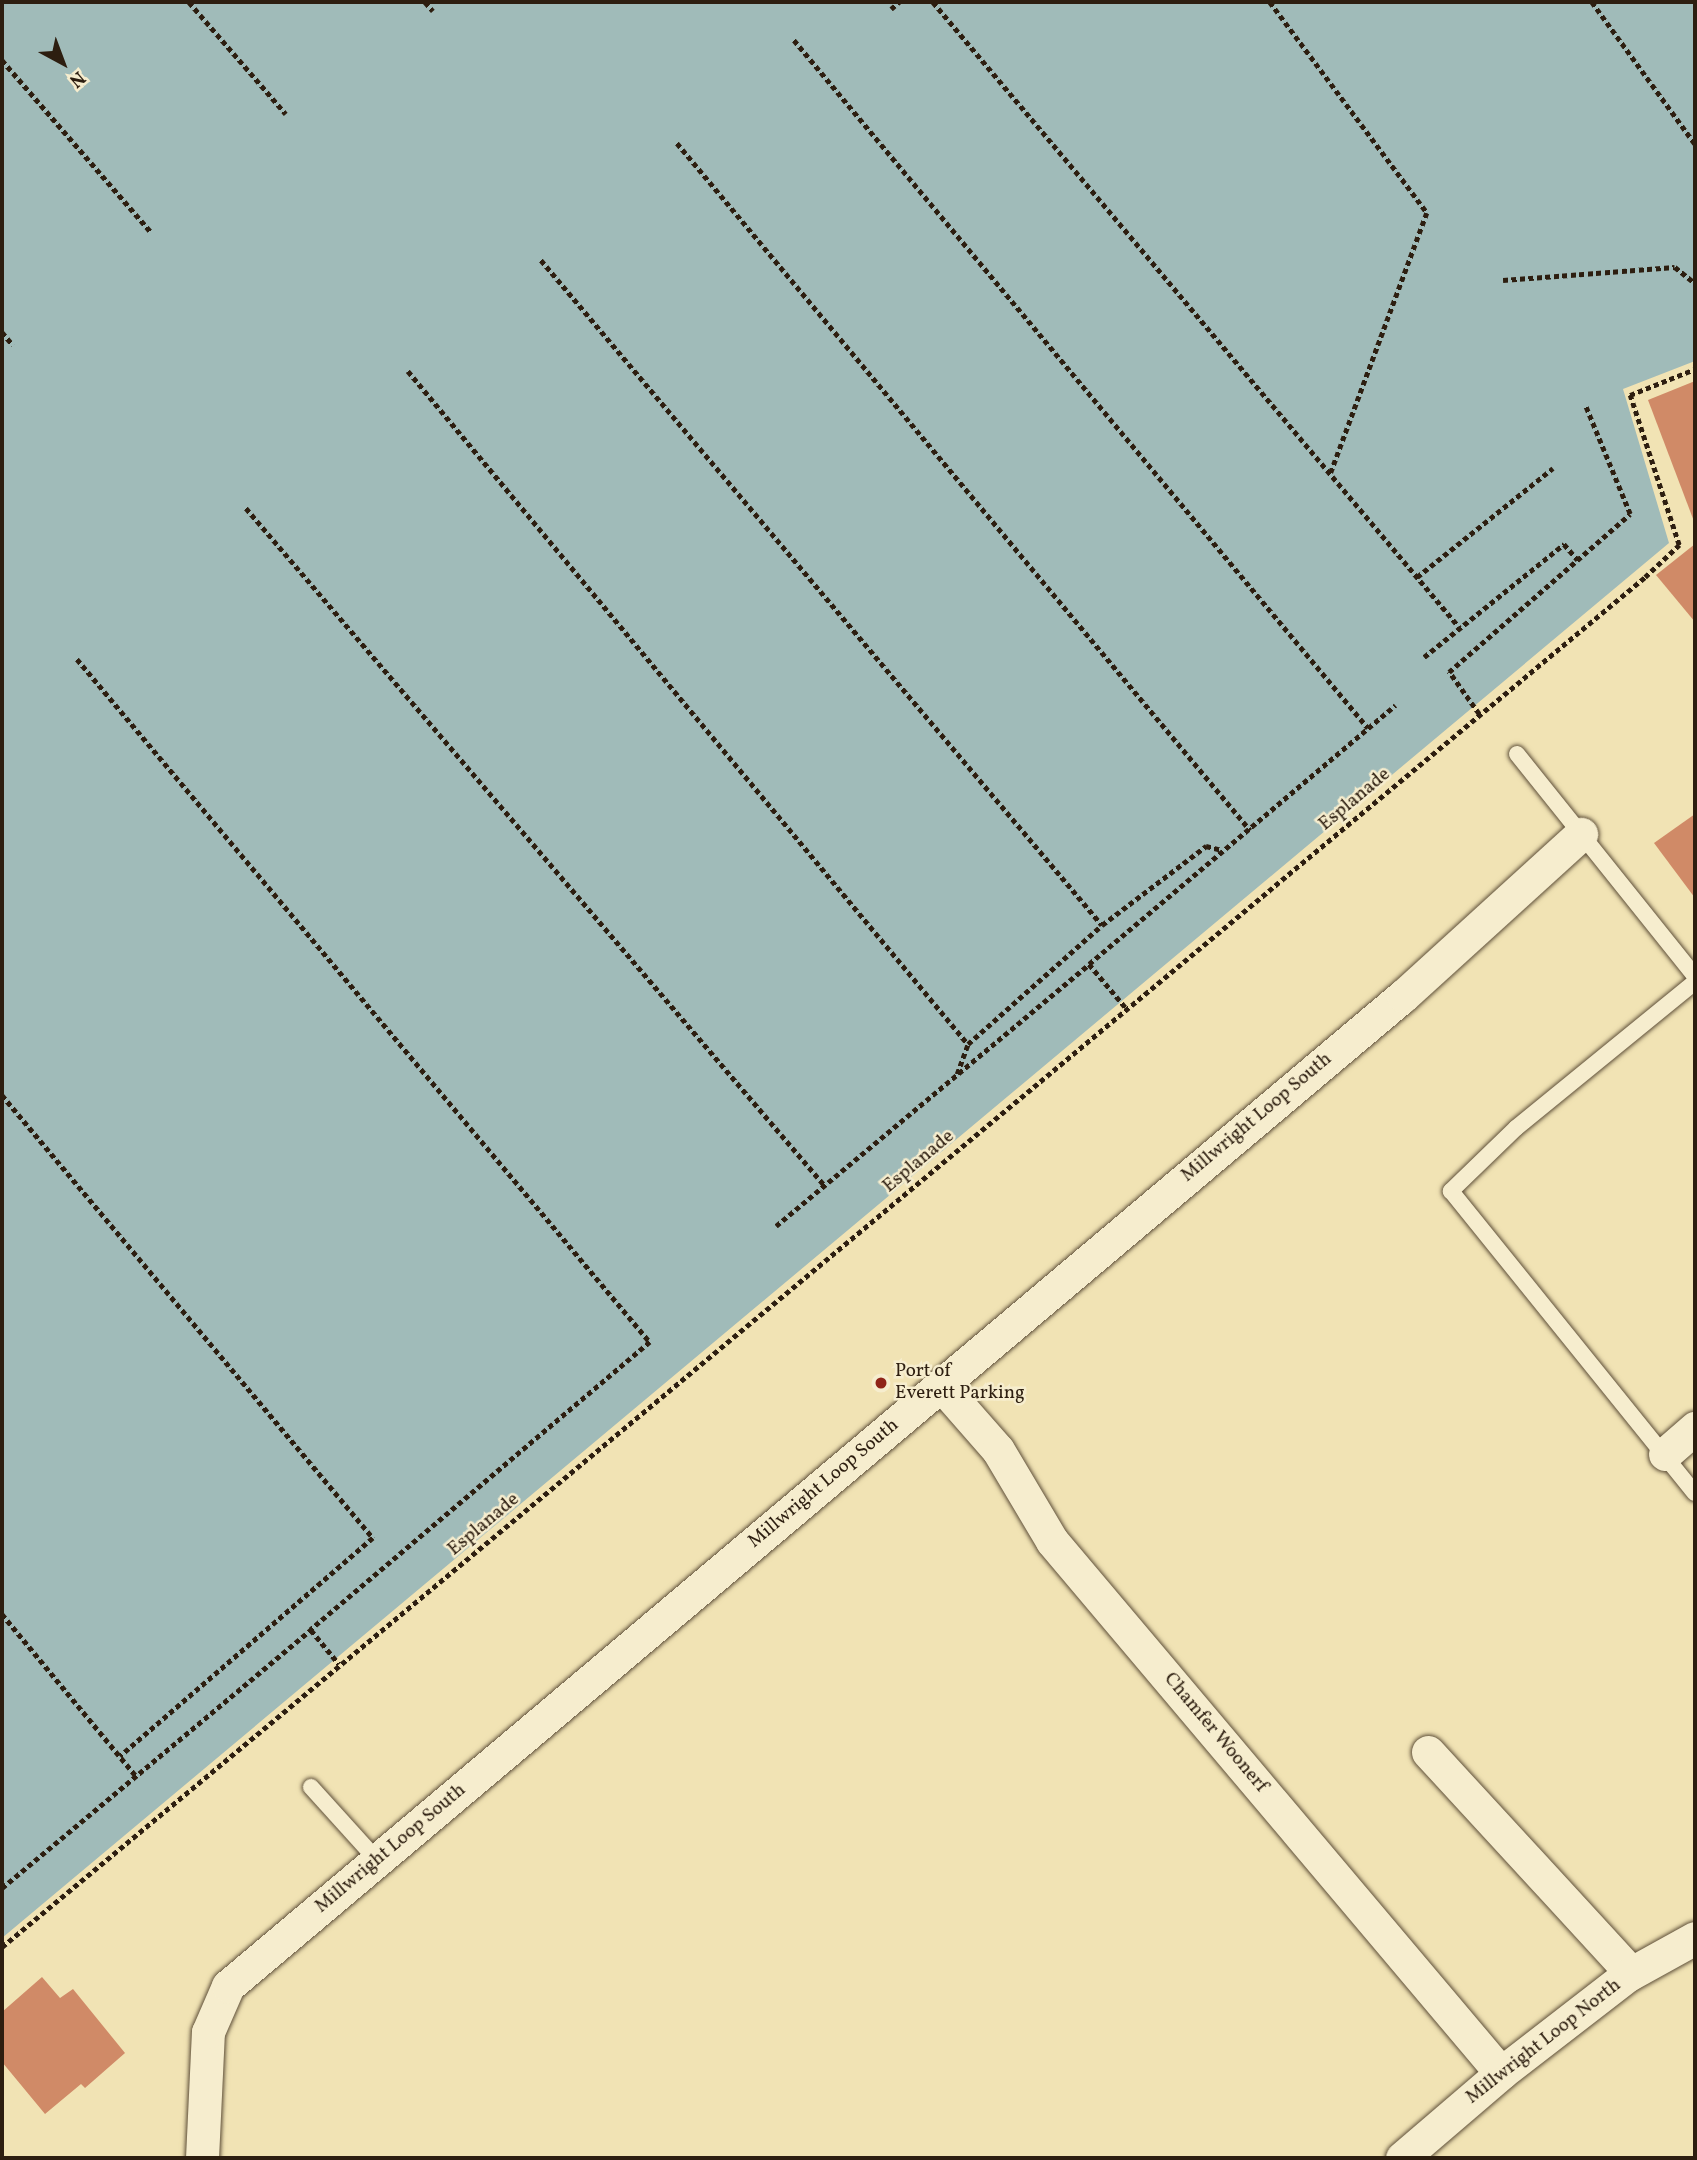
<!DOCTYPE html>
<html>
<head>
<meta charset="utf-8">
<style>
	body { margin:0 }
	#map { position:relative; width:1697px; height:2160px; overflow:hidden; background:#f1e3b4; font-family:Vollkorn,serif }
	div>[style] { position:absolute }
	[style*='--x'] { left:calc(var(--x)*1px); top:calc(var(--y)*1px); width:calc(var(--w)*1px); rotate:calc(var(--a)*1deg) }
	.water>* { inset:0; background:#a0bbb9 }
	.building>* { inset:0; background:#d08a67 }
	.path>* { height:4.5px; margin-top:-2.25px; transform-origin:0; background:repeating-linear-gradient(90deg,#2d1e10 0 5px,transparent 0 8.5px) }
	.roads { filter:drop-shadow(0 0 2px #5e4f39) drop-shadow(0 0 2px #5e4f39) }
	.lane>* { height:16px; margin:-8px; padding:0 8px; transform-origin:8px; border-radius:8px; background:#f6edce }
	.street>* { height:33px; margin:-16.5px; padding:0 16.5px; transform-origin:16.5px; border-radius:16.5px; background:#f6edce }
	.dots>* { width:19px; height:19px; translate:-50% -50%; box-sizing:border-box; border:4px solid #f6edce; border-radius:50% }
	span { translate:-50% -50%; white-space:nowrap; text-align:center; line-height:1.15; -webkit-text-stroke:5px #f6edce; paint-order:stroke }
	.street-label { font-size:19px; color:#2d1e10 }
	.poi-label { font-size:19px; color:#2d1e10 }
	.left { translate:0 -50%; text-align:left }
	.frame { position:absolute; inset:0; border:4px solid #2d1e10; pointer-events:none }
	.north { position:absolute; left:28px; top:28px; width:70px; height:70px; -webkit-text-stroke:5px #f6edce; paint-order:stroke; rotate:139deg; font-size:19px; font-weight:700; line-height:28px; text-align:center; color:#2d1e10 }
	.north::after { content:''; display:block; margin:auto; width:24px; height:32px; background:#2d1e10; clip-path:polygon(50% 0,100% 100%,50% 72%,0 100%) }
</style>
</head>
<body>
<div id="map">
	<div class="water">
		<i style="clip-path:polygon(2px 2px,1695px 2px,1695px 361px,1623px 389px,1669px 543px,2px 1938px)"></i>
	</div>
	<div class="building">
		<i style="clip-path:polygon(1695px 381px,1695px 524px,1648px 400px)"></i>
		<i style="clip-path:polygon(1695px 544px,1695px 622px,1656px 575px)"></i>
		<i style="clip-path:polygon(1695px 814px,1695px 898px,1654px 843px)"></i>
		<i style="clip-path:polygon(42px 1977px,60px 1998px,73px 1989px,125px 2053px,85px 2088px,81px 2084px,45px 2114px,2px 2062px,2px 2012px)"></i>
	</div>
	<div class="path">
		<i style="--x:189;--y:2;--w:148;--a:49.1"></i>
		<i style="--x:425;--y:2;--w:12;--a:48"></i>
		<i style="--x:933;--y:2;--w:818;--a:49.91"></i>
		<i style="--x:1270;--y:2;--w:263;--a:53.3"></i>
		<i style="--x:1427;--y:213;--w:277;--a:110.3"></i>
		<i style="--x:1592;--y:2;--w:175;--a:54"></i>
		<i style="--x:891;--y:9;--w:11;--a:-41"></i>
		<i style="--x:794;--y:40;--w:896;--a:50.16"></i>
		<i style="--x:2;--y:60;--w:228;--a:49.1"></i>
		<i style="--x:677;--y:143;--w:895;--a:50.17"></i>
		<i style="--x:541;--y:260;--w:870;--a:49.85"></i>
		<i style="--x:1503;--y:280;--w:172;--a:-4.3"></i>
		<i style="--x:1675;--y:267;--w:26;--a:39"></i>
		<i style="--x:2;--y:332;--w:17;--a:50"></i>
		<i style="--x:408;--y:371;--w:876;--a:50.24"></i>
		<i style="--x:246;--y:508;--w:892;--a:49.5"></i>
		<i style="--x:1417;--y:577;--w:174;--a:-38.7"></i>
		<i style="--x:1424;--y:657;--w:180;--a:-38.9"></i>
		<i style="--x:1564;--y:544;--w:21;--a:49"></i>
		<i style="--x:77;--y:659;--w:892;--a:50.01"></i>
		<i style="--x:650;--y:1342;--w:445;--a:139.7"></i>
		<i style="--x:311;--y:1630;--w:44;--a:50.5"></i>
		<i style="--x:1479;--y:714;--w:52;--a:-125.5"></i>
		<i style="--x:1449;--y:672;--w:240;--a:-41.1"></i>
		<i style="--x:1630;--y:514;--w:116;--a:-112.4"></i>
		<i style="--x:1089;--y:964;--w:401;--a:-40.2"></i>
		<i style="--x:957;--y:1074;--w:32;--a:-70"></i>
		<i style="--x:968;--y:1044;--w:179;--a:-41.6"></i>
		<i style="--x:1102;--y:925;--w:131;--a:-37.2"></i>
		<i style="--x:1206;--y:846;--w:16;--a:14"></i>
		<i style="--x:2;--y:1095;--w:578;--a:50.05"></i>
		<i style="--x:373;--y:1538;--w:334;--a:139.2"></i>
		<i style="--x:776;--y:1226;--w:408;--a:-39.9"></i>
		<i style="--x:1089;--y:964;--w:57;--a:49.9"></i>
		<i style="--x:2;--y:1614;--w:210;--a:50.4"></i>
		<i style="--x:2;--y:1888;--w:403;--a:-39.9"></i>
		<i style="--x:2;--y:1947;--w:2139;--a:-39.82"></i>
		<i style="--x:1645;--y:577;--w:47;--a:-43.3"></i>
		<i style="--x:1679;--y:545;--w:158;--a:-108.1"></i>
		<i style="--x:1630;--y:395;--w:70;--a:-21.8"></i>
	</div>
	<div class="roads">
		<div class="lane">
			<i style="--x:1517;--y:754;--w:285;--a:51.3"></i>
			<i style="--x:1695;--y:982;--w:231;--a:140.8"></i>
			<i style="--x:1516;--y:1128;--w:91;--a:135.9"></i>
			<i style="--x:1451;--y:1191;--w:388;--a:51.1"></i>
			<i style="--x:311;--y:1787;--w:98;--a:47.9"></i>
		</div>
		<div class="street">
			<i style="--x:941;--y:1385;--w:86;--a:48.8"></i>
			<i style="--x:998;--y:1450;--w:106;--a:59.3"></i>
			<i style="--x:1052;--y:1541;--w:696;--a:49.84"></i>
			<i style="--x:1665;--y:1454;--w:40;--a:-41"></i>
			<i style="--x:1428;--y:1752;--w:300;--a:47.4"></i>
			<i style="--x:202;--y:2158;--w:126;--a:-87.3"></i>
			<i style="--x:208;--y:2032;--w:50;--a:-66.5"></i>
			<i style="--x:228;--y:1986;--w:1536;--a:-40.12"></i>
			<i style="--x:1403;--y:996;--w:241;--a:-42.3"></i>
			<i style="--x:1402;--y:2158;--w:130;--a:-40.6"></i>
			<i style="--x:1501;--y:2073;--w:160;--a:-37.7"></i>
			<i style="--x:1628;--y:1975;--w:77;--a:-28.9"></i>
		</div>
	</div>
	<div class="dots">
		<i style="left:881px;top:1383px;background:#8f2418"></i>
	</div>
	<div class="street-label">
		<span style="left:1355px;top:800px;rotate:-40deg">Esplanade</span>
		<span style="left:1257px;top:1118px;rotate:-40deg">Millwright Loop South</span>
		<span style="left:919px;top:1162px;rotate:-40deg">Esplanade</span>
		<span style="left:824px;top:1484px;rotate:-40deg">Millwright Loop South</span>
		<span style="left:484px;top:1525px;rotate:-40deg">Esplanade</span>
		<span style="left:1215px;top:1733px;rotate:50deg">Chamfer Woonerf</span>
		<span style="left:391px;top:1849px;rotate:-40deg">Millwright Loop South</span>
		<span style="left:1544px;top:2042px;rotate:-38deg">Millwright Loop North</span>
	</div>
	<div class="poi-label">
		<span class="left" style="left:895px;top:1383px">Port of<br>Everett Parking</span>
	</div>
	<div class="frame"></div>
	<div class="north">N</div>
</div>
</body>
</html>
